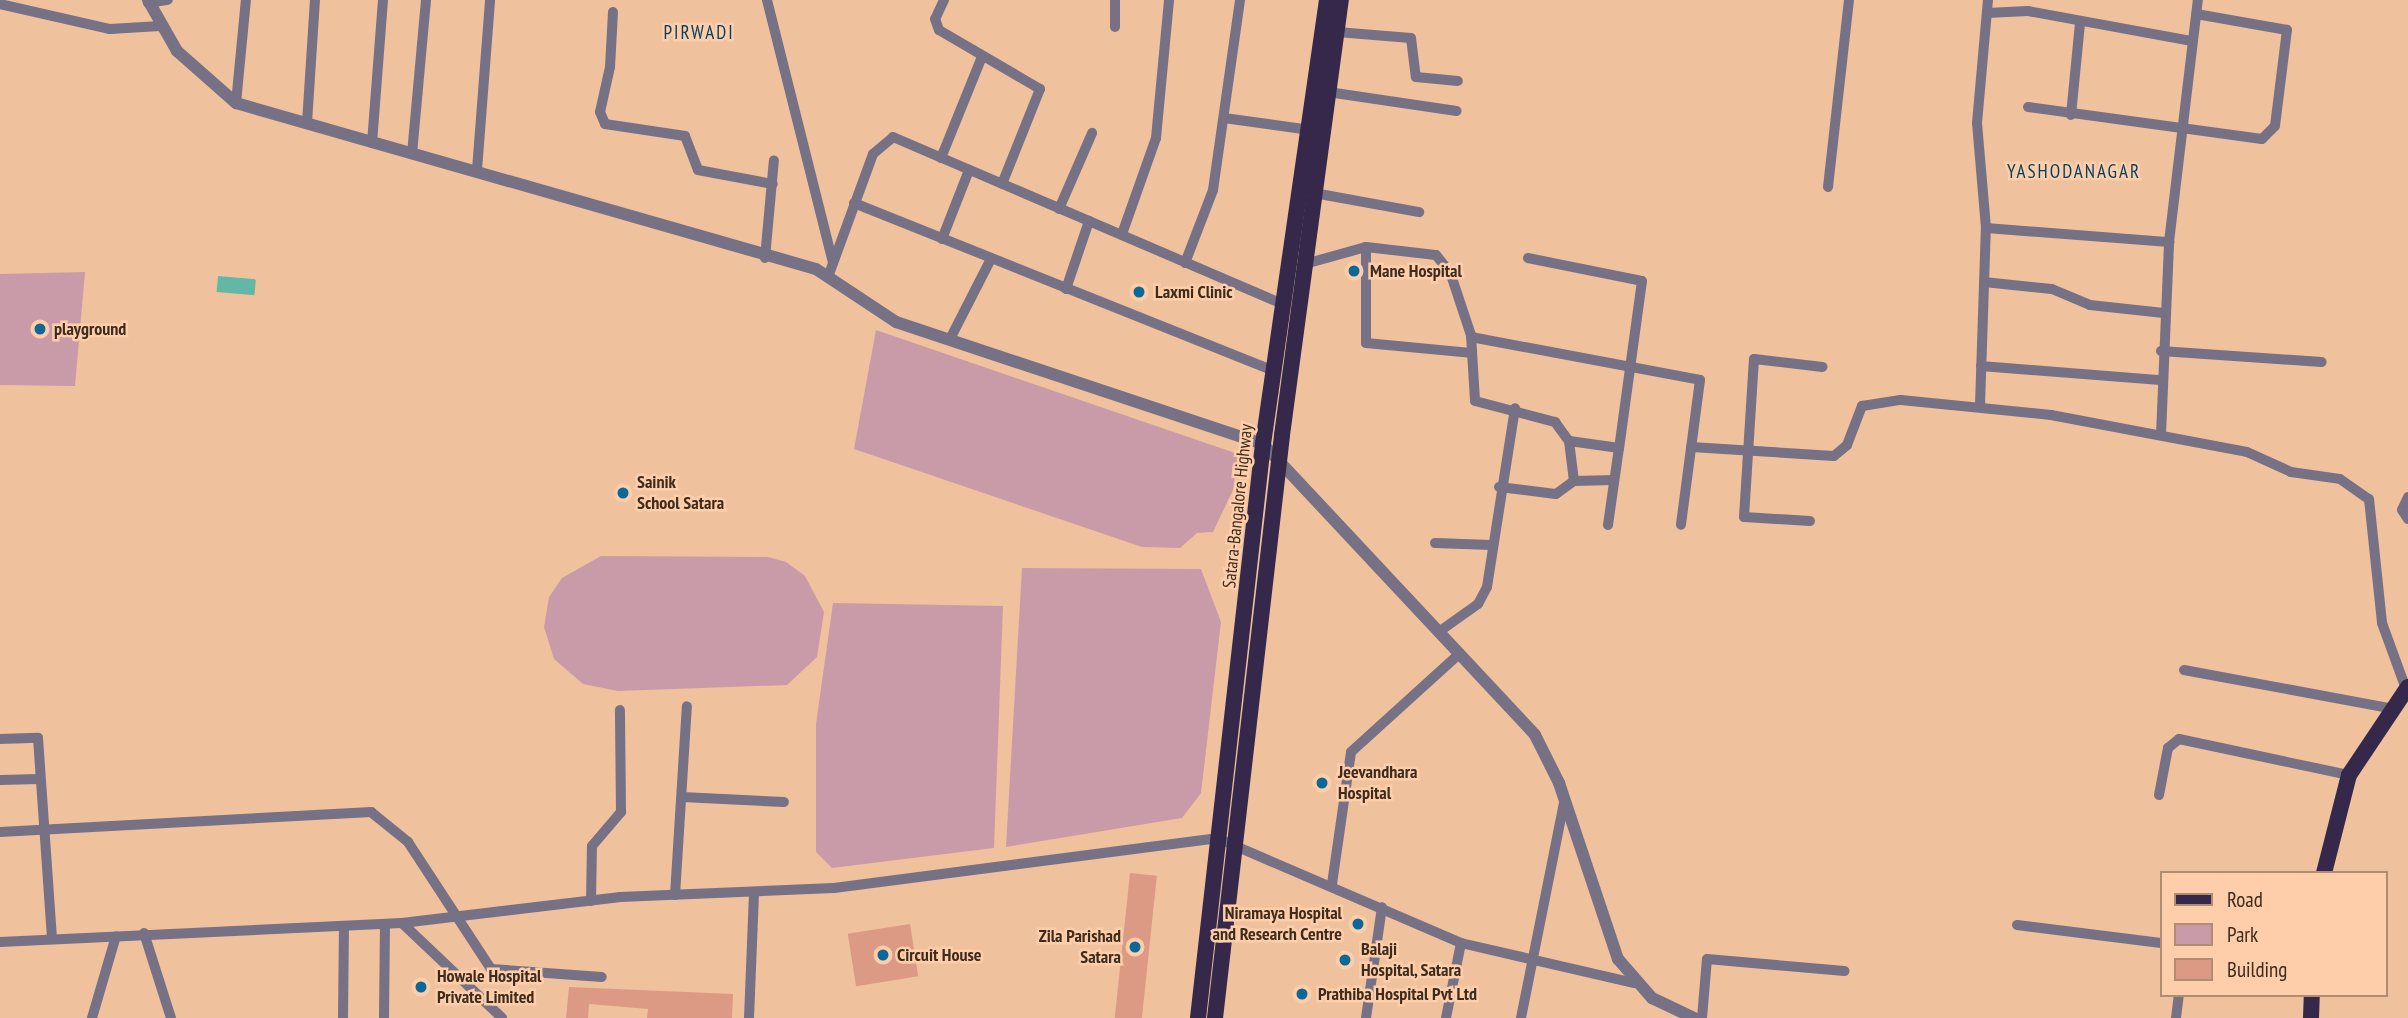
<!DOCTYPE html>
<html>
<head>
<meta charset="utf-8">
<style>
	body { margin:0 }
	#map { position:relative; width:2408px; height:1018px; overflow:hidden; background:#f0c19d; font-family:"PT Sans Narrow",sans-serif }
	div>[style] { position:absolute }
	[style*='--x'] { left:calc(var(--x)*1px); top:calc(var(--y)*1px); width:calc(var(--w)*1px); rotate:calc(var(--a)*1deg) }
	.green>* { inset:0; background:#c99ba9 }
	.water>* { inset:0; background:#63b7a6; transform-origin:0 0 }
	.building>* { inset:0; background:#dc9a84; transform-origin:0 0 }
	.minor>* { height:10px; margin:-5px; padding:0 5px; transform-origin:5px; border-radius:5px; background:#777185 }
	.tertiary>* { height:12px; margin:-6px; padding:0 6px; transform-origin:6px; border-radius:6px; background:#777185 }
	.primary>* { height:16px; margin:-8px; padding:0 8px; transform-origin:8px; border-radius:8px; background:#35284b }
	.dots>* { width:19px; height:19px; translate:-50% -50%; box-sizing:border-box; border:4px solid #fdcea9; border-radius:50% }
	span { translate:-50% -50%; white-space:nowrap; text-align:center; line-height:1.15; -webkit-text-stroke:5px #fdcea9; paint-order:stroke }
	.poi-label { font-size:18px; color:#3d2b1d; font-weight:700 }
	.left { translate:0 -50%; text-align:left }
	.right { translate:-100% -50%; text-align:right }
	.street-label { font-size:18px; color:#3d2b1d }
	.neighbourhood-label { font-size:19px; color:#003f5f; letter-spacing:2px }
	.legend { position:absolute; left:2160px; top:871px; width:228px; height:126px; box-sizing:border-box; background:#fdcea9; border:2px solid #b08d71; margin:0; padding:9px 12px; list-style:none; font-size:21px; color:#3d2b1d }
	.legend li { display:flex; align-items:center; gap:14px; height:35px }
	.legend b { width:35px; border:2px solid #b08d71 }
</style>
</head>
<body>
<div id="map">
	<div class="green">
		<i style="clip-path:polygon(85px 272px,75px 386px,0 385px,0 274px)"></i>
		<i style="clip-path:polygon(876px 330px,1238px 454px,1233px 490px,1213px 532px,1197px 533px,1180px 548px,1142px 547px,854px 449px)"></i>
		<i style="clip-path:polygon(601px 556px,768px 557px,786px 562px,805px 576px,824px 612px,817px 657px,787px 685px,618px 691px,583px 684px,554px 659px,544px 627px,549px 597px,562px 578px)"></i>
		<i style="clip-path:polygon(1022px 568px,1201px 569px,1221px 622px,1201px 793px,1182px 818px,1006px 847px)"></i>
		<i style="clip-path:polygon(833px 603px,1003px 606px,994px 848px,832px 868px,816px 852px,816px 724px)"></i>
	</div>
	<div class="water">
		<i style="left:218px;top:276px;width:38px;height:16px;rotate:5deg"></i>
	</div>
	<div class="building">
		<i style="left:1130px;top:873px;width:27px;height:146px;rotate:6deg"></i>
		<i style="left:910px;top:924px;width:53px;height:63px;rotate:81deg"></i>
		<i style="clip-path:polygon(569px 987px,733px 994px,732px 1018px,647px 1018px,648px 1009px,589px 1004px,588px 1018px,566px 1018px)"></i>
	</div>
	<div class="minor">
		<i style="--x:767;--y:0;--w:271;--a:75.9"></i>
		<i style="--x:944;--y:0;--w:21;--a:115"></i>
		<i style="--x:935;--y:19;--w:12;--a:70"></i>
		<i style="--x:939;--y:30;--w:117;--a:30.3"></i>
		<i style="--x:1040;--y:89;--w:102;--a:111.8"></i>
		<i style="--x:148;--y:3;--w:20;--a:-9"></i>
		<i style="--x:0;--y:4;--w:113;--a:12.8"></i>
		<i style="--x:110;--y:29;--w:50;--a:-3.4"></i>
		<i style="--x:613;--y:12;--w:55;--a:93.1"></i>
		<i style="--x:610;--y:67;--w:46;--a:102.5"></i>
		<i style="--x:600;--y:112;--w:13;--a:67"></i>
		<i style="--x:605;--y:124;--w:81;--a:8.5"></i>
		<i style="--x:685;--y:136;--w:36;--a:69"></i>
		<i style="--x:698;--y:170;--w:76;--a:10.6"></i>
		<i style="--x:1987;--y:13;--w:41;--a:-2.8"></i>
		<i style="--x:2028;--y:11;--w:167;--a:10.4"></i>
		<i style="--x:1115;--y:27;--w:27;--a:-90"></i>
		<i style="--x:1337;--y:32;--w:74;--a:4.6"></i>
		<i style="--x:1411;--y:38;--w:39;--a:83"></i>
		<i style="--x:1416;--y:77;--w:42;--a:5.4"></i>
		<i style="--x:1328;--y:92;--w:130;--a:8.4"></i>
		<i style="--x:236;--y:103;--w:103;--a:-84.5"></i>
		<i style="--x:2028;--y:107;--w:236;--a:7.8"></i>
		<i style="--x:2262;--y:139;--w:18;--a:-45"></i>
		<i style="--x:2275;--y:126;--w:97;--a:-82.9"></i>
		<i style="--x:2287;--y:30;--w:92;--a:-170"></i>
		<i style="--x:2071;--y:115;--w:92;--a:-84.4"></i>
		<i style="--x:1224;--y:118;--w:87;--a:7.9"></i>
		<i style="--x:307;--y:123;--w:123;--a:-86.3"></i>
		<i style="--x:372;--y:143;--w:143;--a:-85.6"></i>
		<i style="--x:412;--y:154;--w:155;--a:-84.8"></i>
		<i style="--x:941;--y:158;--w:107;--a:-68"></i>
		<i style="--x:477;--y:170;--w:170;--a:-85.6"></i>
		<i style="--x:1828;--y:187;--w:188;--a:-83.6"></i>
		<i style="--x:1314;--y:193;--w:107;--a:10.3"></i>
		<i style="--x:854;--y:203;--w:450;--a:21.8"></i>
		<i style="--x:1059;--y:209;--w:83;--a:-66.5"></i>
		<i style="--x:1986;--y:228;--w:184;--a:4.4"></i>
		<i style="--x:1122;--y:234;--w:102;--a:-70.5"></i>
		<i style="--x:1156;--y:138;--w:139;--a:-84.6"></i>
		<i style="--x:942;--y:239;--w:74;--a:-68.6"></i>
		<i style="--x:1366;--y:247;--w:96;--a:90"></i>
		<i style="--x:1366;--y:343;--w:105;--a:5.4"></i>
		<i style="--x:765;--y:258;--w:98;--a:-84.8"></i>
		<i style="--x:1528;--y:258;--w:116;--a:11.4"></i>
		<i style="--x:1642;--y:281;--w:169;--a:97.8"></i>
		<i style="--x:1619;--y:448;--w:50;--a:-172"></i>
		<i style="--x:1185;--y:263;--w:78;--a:-69"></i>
		<i style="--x:1213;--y:190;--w:192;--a:-81.9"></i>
		<i style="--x:1305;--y:264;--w:63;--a:-15.6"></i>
		<i style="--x:1366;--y:247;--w:70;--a:6.5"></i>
		<i style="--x:1436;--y:255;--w:22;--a:51"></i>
		<i style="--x:1450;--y:272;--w:66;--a:71.6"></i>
		<i style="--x:1471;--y:335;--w:66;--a:86.5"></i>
		<i style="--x:1475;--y:401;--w:83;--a:14.7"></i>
		<i style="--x:1555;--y:422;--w:24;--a:54"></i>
		<i style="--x:1569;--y:441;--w:40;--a:82.9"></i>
		<i style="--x:828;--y:277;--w:131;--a:-69.9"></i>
		<i style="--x:873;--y:154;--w:26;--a:-40"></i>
		<i style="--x:893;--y:137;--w:424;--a:23.2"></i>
		<i style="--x:1984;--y:282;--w:68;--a:5.9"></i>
		<i style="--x:2052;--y:289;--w:41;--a:22.8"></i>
		<i style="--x:2090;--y:305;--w:74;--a:6.2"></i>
		<i style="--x:1066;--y:289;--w:72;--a:-71.3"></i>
		<i style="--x:1471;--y:337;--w:233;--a:10.6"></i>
		<i style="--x:1700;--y:380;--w:146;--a:97.5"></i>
		<i style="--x:950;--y:339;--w:90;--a:-62.9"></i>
		<i style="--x:2161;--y:351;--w:161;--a:3.9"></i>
		<i style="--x:1981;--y:366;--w:180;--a:4.5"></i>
		<i style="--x:1980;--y:405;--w:177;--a:-88.1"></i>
		<i style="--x:1986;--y:228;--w:105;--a:-94.9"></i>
		<i style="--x:1977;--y:123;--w:123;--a:-84.9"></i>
		<i style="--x:2161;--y:435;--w:193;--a:-87.6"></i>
		<i style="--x:2169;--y:242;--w:244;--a:-83.2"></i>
		<i style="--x:1691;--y:447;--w:143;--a:3.6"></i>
		<i style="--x:1834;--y:456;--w:17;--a:-40"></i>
		<i style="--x:1847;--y:445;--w:42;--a:-69"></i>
		<i style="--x:1862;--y:406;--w:39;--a:-9"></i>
		<i style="--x:1901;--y:400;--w:151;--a:5.7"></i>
		<i style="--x:2051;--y:415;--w:199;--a:10.7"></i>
		<i style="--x:2247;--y:452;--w:48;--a:24.4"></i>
		<i style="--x:2291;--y:472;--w:49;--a:8.1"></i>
		<i style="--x:2340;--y:479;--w:35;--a:35"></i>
		<i style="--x:2369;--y:499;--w:125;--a:84"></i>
		<i style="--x:2382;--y:623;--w:70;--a:70"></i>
		<i style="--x:1499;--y:487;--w:57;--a:7"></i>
		<i style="--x:1556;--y:494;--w:22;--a:-36"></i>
		<i style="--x:1574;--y:481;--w:40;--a:-1.4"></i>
		<i style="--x:2408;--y:497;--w:14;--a:115"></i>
		<i style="--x:2402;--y:510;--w:11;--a:56"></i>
		<i style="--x:1810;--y:521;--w:66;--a:-176.5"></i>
		<i style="--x:1744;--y:517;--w:158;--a:-86.4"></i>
		<i style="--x:1754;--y:359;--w:69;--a:6.6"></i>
		<i style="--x:1608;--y:525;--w:78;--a:-81.9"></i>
		<i style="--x:1435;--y:543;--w:56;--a:2"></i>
		<i style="--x:1440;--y:631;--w:47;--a:-35.4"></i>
		<i style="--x:1478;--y:604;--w:19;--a:-62"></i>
		<i style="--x:1487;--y:587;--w:181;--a:-81.1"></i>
		<i style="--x:2184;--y:670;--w:209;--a:10.5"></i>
		<i style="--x:0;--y:739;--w:38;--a:-2"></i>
		<i style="--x:38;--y:738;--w:201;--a:86"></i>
		<i style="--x:0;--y:780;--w:40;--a:-1.4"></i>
		<i style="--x:2159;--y:795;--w:48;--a:-79.2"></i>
		<i style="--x:2168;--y:748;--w:14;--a:-39"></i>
		<i style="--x:2179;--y:739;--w:174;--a:12"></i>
		<i style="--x:682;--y:797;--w:102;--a:2.8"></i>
		<i style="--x:0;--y:832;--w:372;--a:-3.1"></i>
		<i style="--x:371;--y:812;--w:48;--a:39"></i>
		<i style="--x:408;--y:842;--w:152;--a:56.8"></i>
		<i style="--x:491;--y:969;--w:111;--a:4.1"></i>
		<i style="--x:1332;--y:884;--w:133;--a:-81.8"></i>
		<i style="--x:1351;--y:752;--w:147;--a:-42.2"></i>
		<i style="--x:675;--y:895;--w:189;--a:-86.4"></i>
		<i style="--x:591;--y:901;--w:55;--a:-89"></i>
		<i style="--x:592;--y:846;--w:45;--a:-49.5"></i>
		<i style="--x:621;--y:812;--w:102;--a:-90.6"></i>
		<i style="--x:402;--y:923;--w:220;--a:-6.8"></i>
		<i style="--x:620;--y:897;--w:214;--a:-2.4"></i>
		<i style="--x:834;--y:888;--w:386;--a:-7.4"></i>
		<i style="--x:1217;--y:838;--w:266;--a:23.3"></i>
		<i style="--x:1461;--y:943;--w:178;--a:13"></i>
		<i style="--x:2017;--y:925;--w:145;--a:7.1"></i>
		<i style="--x:144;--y:933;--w:89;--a:72.4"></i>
		<i style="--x:0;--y:942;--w:402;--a:-2.7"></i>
		<i style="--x:402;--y:923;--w:138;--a:43.5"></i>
		<i style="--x:92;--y:1018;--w:85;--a:-73.7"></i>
		<i style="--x:343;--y:1018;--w:90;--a:-89.4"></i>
		<i style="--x:384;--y:1018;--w:93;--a:-89.4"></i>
		<i style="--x:749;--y:1018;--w:126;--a:-87.7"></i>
		<i style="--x:1366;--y:1018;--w:112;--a:-81.8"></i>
		<i style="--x:1446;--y:1018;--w:76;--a:-78.7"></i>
		<i style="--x:1521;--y:1018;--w:220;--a:-78.7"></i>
		<i style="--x:1702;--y:1018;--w:59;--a:-85.2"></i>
		<i style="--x:1707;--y:959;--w:138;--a:5"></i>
		<i style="--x:2176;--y:1018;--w:23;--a:-83"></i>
	</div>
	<div class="tertiary">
		<i style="--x:148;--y:0;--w:59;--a:60.4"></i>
		<i style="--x:177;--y:51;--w:79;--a:41.4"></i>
		<i style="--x:236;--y:103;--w:603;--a:15.97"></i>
		<i style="--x:816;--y:269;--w:96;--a:33.5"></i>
		<i style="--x:896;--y:322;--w:387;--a:18.4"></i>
		<i style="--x:1263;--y:444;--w:398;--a:46.9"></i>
		<i style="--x:1535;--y:735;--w:54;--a:63.4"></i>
		<i style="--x:1559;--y:783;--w:186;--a:71.5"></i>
		<i style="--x:1618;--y:959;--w:52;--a:48.9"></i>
		<i style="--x:1652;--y:998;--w:47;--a:25.5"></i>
	</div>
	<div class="primary">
		<i style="--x:2324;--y:873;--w:101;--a:-75.7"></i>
		<i style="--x:2349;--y:775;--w:106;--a:-56.2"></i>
		<i style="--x:1198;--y:1018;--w:578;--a:-83.54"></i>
		<i style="--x:1263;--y:444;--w:449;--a:-81.8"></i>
		<i style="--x:1215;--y:1018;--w:587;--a:-83.44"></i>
		<i style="--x:1282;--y:435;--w:439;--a:-82.3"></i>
		<i style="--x:2311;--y:1018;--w:23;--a:-88"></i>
	</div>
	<div class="dots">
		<i style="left:1354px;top:271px;background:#0a6998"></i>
		<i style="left:1139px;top:292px;background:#0a6998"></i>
		<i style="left:40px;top:329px;background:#0a6998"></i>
		<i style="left:623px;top:493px;background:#0a6998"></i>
		<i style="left:1322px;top:783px;background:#0a6998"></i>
		<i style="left:1358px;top:924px;background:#0a6998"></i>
		<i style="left:1135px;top:947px;background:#0a6998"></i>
		<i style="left:883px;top:955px;background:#0a6998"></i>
		<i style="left:1345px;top:960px;background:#0a6998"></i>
		<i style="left:421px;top:987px;background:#0a6998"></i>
		<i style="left:1302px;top:994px;background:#0a6998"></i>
	</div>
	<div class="poi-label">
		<span class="left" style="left:1370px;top:271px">Mane Hospital</span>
		<span class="left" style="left:1155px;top:292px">Laxmi Clinic</span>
		<span class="left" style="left:54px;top:329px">playground</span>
		<span class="left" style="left:637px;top:493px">Sainik<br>School Satara</span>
		<span class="left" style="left:1338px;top:783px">Jeevandhara<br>Hospital</span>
		<span class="right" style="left:1342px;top:924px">Niramaya Hospital<br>and Research Centre</span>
		<span class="right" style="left:1121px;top:947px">Zila Parishad<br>Satara</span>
		<span class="left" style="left:1361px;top:960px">Balaji<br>Hospital, Satara</span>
		<span class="left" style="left:897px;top:955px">Circuit House</span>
		<span class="left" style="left:437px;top:987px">Howale Hospital<br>Private Limited</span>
		<span class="left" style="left:1318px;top:994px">Prathiba Hospital Pvt Ltd</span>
	</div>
	<div class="street-label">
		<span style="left:1238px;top:506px;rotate:-84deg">Satara-Bangalore Highway</span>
	</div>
	<div class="neighbourhood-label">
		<span style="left:699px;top:33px">PIRWADI</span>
		<span style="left:2074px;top:172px">YASHODANAGAR</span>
	</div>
	<ul class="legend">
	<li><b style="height:9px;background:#35284b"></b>Road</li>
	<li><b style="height:19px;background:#c99ba9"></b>Park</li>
	<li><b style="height:19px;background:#dc9a84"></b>Building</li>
	</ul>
</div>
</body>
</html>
